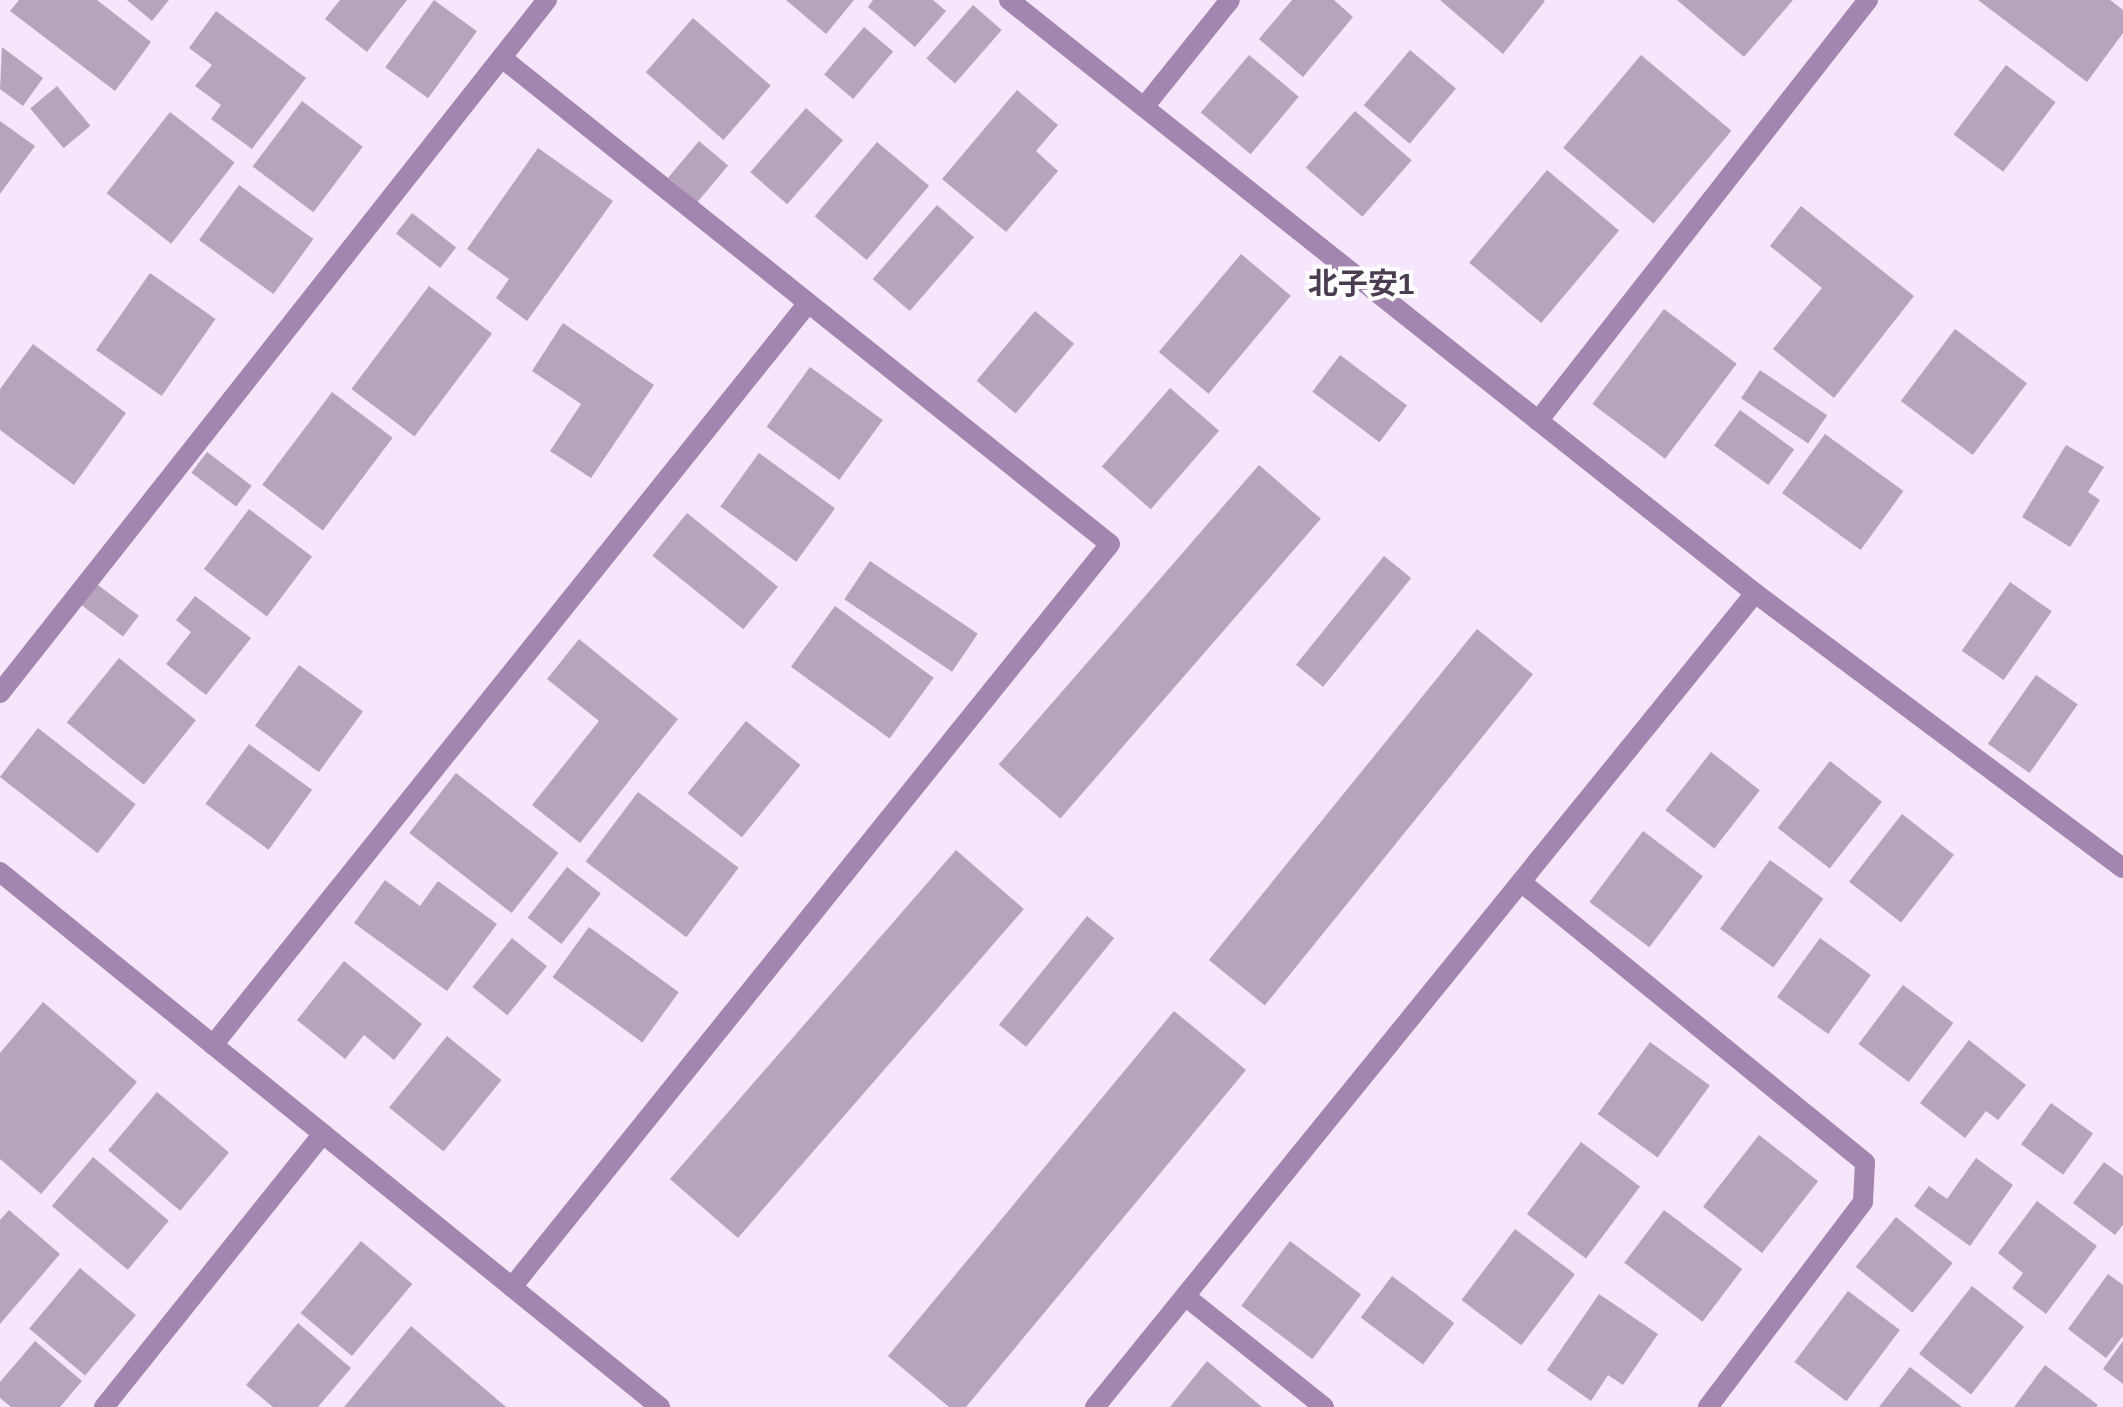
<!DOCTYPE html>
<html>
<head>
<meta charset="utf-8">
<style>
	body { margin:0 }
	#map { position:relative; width:2123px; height:1407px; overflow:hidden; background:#f5e6fc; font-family:Helvetica,"Noto Sans JP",sans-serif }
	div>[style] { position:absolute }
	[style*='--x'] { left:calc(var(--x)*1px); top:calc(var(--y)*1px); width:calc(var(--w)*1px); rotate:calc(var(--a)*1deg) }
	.building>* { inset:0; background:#b6a4be; transform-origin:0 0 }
	.street>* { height:20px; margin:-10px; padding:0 10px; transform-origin:10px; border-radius:10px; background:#a385b0 }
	span { translate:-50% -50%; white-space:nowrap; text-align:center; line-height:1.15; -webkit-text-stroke:8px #fff; paint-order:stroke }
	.neighbourhood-label { font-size:30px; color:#4b3c52; font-weight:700 }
</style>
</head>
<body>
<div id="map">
	<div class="building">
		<i style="clip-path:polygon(19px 0,97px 0,151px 42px,115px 91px,10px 11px)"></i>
		<i style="clip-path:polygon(127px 0,169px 0,152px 21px)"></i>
		<i style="clip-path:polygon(340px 0,407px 0,367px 52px,325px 19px)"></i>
		<i style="left:434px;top:0;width:53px;height:83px;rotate:36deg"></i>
		<i style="clip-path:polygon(786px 0,854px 0,826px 34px)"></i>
		<i style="clip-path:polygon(873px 0,933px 0,946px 11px,915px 47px,868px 7px)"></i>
		<i style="clip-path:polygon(1292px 0,1334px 0,1353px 17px,1303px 77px,1259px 39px)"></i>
		<i style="clip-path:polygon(1440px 0,1543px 0,1545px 1px,1503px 54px)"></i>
		<i style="clip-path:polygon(1677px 0,1793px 0,1744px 57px)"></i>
		<i style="clip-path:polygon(1978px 0,2110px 0,2123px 10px,2123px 33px,2087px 82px)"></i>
		<i style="left:973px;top:5px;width:38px;height:71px;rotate:41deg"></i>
		<i style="clip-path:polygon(216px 11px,306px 78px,252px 149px,211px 119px,221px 105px,195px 86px,212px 65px,189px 48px)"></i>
		<i style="left:693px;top:18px;width:103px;height:72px;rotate:41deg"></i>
		<i style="left:864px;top:27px;width:38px;height:62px;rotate:40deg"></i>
		<i style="clip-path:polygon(2px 47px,43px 78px,23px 106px,0 89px)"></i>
		<i style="left:1410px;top:50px;width:60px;height:72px;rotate:40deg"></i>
		<i style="left:1249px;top:55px;width:65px;height:75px;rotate:40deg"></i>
		<i style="left:1641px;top:55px;width:118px;height:121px;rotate:40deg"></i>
		<i style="left:2006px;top:65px;width:62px;height:87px;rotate:37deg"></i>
		<i style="left:57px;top:86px;width:52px;height:35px;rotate:50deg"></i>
		<i style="clip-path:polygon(1017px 90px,1058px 125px,1036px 151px,1058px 171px,1006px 232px,942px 179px)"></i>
		<i style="left:302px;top:101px;width:76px;height:82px;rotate:37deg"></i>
		<i style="left:806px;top:108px;width:49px;height:85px;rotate:41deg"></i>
		<i style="left:1355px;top:111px;width:75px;height:75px;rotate:41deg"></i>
		<i style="left:170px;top:112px;width:82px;height:103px;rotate:38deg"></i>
		<i style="clip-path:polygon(0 121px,35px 146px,0 194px)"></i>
		<i style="left:699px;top:141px;width:38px;height:48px;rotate:40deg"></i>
		<i style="left:877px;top:142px;width:68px;height:97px;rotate:40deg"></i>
		<i style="clip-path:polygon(538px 148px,613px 201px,527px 321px,496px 298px,509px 279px,467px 249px)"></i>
		<i style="left:1547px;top:170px;width:94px;height:121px;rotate:40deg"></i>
		<i style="left:239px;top:185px;width:92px;height:68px;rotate:36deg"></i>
		<i style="left:937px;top:205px;width:49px;height:98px;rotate:41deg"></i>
		<i style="clip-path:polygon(1801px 206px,1914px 296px,1834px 398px,1773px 349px,1822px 288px,1770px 246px)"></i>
		<i style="left:412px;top:213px;width:56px;height:26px;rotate:38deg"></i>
		<i style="left:1241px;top:254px;width:65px;height:128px;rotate:40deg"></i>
		<i style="left:150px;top:273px;width:80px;height:94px;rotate:35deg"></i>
		<i style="left:429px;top:286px;width:79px;height:129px;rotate:37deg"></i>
		<i style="left:1664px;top:309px;width:91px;height:119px;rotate:37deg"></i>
		<i style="left:1035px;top:311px;width:51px;height:91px;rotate:40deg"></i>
		<i style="clip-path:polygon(563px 323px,654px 385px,591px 478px,550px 451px,581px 404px,532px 371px)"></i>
		<i style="left:1955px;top:329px;width:90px;height:90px;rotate:37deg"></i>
		<i style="clip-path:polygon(33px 344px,126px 413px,74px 485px,0 430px,0 389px)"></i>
		<i style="left:1340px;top:355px;width:84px;height:46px;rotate:37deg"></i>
		<i style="left:810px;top:367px;width:90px;height:74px;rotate:36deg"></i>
		<i style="left:1760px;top:370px;width:81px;height:34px;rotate:34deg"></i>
		<i style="left:1170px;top:388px;width:65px;height:104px;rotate:41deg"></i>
		<i style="left:332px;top:392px;width:76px;height:116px;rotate:37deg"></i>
		<i style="left:1740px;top:410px;width:67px;height:44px;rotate:36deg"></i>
		<i style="left:1825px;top:434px;width:97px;height:73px;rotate:36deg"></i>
		<i style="clip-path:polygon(2066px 445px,2104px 467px,2088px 492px,2100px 500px,2070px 547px,2022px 517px)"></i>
		<i style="left:207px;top:452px;width:56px;height:26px;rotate:37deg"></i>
		<i style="left:759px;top:453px;width:94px;height:66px;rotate:36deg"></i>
		<i style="left:1259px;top:465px;width:82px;height:397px;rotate:41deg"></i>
		<i style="left:249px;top:509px;width:79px;height:75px;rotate:37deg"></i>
		<i style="left:687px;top:513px;width:117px;height:55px;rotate:39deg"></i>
		<i style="left:1384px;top:556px;width:35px;height:140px;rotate:39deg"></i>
		<i style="left:870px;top:561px;width:130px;height:46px;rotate:34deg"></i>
		<i style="left:94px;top:582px;width:56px;height:26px;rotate:37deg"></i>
		<i style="left:2010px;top:582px;width:51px;height:84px;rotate:35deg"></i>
		<i style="clip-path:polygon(195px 596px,251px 638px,206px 695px,166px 664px,191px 632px,176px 620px)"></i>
		<i style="left:835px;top:606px;width:122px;height:75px;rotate:36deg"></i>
		<i style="left:1477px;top:629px;width:72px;height:426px;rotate:39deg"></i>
		<i style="clip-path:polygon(579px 639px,678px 719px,580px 843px,532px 805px,599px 721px,547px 679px)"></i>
		<i style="left:119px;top:658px;width:99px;height:83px;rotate:39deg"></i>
		<i style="left:299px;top:665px;width:79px;height:75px;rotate:36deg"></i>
		<i style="left:2036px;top:675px;width:51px;height:84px;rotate:35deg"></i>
		<i style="left:746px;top:721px;width:70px;height:93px;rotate:39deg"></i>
		<i style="left:38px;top:728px;width:124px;height:62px;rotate:38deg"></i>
		<i style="left:249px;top:744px;width:78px;height:74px;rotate:36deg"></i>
		<i style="left:1711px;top:752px;width:62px;height:74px;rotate:38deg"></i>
		<i style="left:1830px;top:761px;width:66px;height:85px;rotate:38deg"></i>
		<i style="left:456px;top:773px;width:130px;height:76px;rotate:38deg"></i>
		<i style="left:638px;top:792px;width:126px;height:87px;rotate:37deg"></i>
		<i style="left:1902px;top:814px;width:66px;height:86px;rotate:38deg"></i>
		<i style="left:1643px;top:831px;width:75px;height:89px;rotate:37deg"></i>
		<i style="left:956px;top:850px;width:90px;height:436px;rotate:41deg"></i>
		<i style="left:1770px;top:860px;width:66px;height:85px;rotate:36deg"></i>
		<i style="left:567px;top:867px;width:43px;height:64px;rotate:38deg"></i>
		<i style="clip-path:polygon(385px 880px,420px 906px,438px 881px,497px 924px,447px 991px,354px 923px)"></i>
		<i style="left:1087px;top:916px;width:35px;height:140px;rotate:39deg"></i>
		<i style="left:589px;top:927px;width:111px;height:62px;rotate:36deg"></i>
		<i style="left:512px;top:938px;width:45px;height:63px;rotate:39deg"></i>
		<i style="left:1820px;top:938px;width:63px;height:73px;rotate:36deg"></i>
		<i style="clip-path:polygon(344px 961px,422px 1024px,394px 1060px,364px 1035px,345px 1059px,297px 1020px)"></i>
		<i style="left:1903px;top:985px;width:63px;height:74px;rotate:37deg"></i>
		<i style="clip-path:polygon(43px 1002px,137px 1082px,41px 1194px,0 1159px,0 1053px)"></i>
		<i style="clip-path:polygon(1174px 1011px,1246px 1070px,966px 1407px,949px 1407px,888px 1356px)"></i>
		<i style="left:447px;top:1036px;width:70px;height:92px;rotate:39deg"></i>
		<i style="clip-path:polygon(1969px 1040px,2026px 1085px,1998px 1120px,1986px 1111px,1965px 1138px,1920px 1103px)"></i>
		<i style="left:1650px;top:1042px;width:74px;height:89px;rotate:36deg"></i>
		<i style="left:157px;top:1092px;width:94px;height:76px;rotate:40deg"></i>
		<i style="left:2051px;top:1103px;width:52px;height:51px;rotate:36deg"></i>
		<i style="left:1759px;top:1135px;width:75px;height:91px;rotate:38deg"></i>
		<i style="left:1581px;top:1142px;width:74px;height:90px;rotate:37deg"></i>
		<i style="left:93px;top:1157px;width:99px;height:64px;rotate:40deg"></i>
		<i style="clip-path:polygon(1976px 1158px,2013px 1185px,1970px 1246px,1914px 1206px,1929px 1186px,1947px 1199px)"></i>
		<i style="clip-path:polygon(2104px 1162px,2123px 1176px,2123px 1225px,2115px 1235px,2073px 1203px)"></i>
		<i style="clip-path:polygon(2037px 1201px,2097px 1246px,2046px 1314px,2012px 1288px,2023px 1273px,1998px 1253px)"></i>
		<i style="clip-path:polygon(9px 1210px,60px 1254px,0 1324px,0 1220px)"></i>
		<i style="left:1664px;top:1210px;width:98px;height:66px;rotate:37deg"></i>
		<i style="left:1896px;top:1217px;width:73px;height:64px;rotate:39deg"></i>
		<i style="left:1515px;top:1229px;width:75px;height:89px;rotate:37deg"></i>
		<i style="left:361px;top:1241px;width:67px;height:94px;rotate:40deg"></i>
		<i style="left:1290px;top:1241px;width:89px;height:81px;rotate:37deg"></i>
		<i style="left:80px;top:1268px;width:73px;height:79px;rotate:40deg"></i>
		<i style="clip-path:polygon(2108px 1274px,2123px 1285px,2123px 1336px,2106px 1358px,2068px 1329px)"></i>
		<i style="left:1392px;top:1276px;width:78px;height:52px;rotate:37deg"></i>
		<i style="left:1972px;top:1286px;width:66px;height:86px;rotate:38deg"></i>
		<i style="left:1848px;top:1291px;width:65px;height:89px;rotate:37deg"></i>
		<i style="clip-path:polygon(1599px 1294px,1658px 1334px,1623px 1385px,1608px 1375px,1591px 1401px,1547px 1370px)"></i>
		<i style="clip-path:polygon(298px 1323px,351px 1368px,318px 1407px,273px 1407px,246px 1385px)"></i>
		<i style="clip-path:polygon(411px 1326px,506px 1407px,344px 1407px)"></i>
		<i style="clip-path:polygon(35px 1341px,82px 1381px,60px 1407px,11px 1407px,0 1398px,0 1382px)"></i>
		<i style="clip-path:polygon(2123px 1341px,2123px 1384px,2103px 1369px)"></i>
		<i style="clip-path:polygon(1207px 1361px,1262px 1407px,1170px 1407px)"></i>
		<i style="clip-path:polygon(2045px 1365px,2098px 1405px,2096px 1407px,2014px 1407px)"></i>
		<i style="clip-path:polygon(1910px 1367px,1962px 1407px,1879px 1407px)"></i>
	</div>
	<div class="street">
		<i style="--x:1009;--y:0;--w:953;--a:38.48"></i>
		<i style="--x:1755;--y:593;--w:459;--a:36.8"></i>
		<i style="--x:502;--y:58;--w:778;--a:38.64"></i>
		<i style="--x:1110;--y:544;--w:954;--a:128.83"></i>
		<i style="--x:1144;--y:107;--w:137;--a:-51.2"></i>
		<i style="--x:1538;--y:421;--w:535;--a:-51.91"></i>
		<i style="--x:0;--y:693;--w:883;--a:-51.72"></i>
		<i style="--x:0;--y:872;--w:850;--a:39.03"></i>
		<i style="--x:1521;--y:882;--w:444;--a:39.2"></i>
		<i style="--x:1865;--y:1163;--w:39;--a:93"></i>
		<i style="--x:1863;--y:1202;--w:257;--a:127.1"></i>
		<i style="--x:213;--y:1045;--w:951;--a:-51.27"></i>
		<i style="--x:1185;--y:1296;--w:178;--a:38.6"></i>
		<i style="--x:104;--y:1407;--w:350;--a:-51.3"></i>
		<i style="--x:1095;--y:1407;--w:1048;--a:-50.96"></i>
	</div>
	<div class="neighbourhood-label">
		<span style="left:1361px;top:284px">北子安1</span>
	</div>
</div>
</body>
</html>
